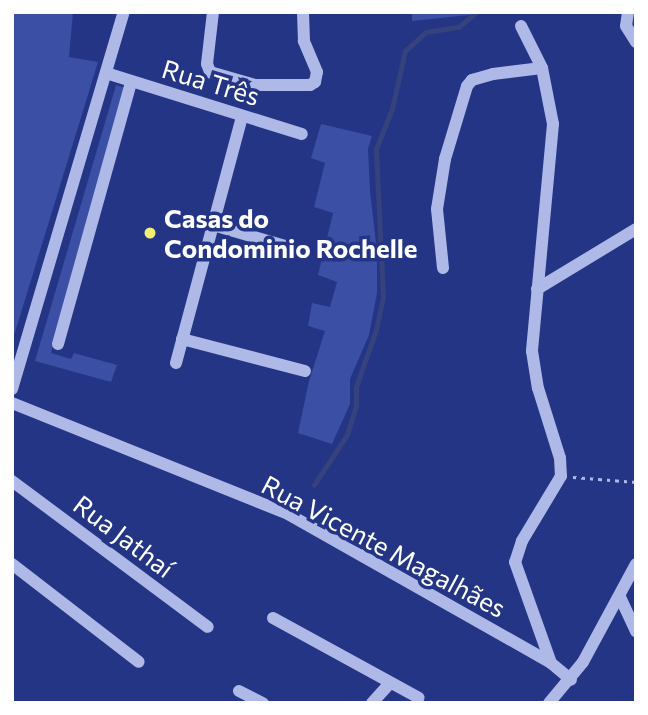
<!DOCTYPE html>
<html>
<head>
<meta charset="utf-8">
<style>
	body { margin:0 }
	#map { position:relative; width:648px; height:715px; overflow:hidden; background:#243585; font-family:Commissioner,sans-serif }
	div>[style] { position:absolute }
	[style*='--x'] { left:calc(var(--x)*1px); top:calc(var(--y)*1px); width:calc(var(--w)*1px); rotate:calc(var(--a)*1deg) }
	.green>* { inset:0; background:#3b4fa4 }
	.stream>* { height:4.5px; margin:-2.25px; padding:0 2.25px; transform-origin:2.25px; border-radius:2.25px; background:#36427e }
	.path>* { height:2.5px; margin-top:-1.25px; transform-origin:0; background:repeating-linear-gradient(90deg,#aeb9e8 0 3.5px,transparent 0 8.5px) }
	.minor>* { height:12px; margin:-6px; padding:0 6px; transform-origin:6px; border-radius:6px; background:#aeb9e8 }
	.dots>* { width:19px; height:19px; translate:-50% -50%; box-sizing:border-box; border:4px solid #243585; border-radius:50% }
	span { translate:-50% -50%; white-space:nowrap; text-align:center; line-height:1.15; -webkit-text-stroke:7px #243585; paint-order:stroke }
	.street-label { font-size:26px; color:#fff }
	.poi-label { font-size:26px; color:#fff; font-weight:700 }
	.left { translate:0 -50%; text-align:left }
	.frame { position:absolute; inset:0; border:14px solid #fff; pointer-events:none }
</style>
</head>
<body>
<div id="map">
	<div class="green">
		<i style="clip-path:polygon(12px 12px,73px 12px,69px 57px,98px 62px,12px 342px)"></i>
		<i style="clip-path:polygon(412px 12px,497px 12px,412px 21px)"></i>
		<i style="clip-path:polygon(116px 85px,125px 88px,51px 353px,71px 359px,74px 353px,117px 365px,111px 382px,35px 361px)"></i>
		<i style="clip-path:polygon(321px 124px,372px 136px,368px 149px,370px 191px,377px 252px,377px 293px,369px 335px,350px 379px,350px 404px,332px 444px,298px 433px,309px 381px,325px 331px,308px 326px,312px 303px,330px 307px,337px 282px,318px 275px,333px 213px,314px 207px,325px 163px,311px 158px)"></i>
	</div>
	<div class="stream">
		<i style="--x:314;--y:485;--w:60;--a:-56.6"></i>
		<i style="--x:347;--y:435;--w:30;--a:-73"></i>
		<i style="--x:356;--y:406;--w:19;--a:-90"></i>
		<i style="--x:356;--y:387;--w:60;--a:-70.7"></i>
		<i style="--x:376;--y:330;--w:33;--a:-78"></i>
		<i style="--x:383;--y:298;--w:149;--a:-92.7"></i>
		<i style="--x:376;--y:149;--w:43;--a:-68.2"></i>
		<i style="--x:392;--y:109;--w:59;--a:-77.4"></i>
		<i style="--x:405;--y:51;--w:28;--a:-42"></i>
		<i style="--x:426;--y:32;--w:33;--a:-9"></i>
		<i style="--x:459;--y:27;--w:23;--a:-41"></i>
	</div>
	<div class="path">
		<i style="--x:573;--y:477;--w:63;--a:4.5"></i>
	</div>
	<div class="minor">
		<i style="--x:213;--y:12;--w:52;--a:96.6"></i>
		<i style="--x:207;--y:64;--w:9;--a:69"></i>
		<i style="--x:210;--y:72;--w:47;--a:16.1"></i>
		<i style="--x:255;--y:85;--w:55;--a:0"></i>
		<i style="--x:310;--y:85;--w:6;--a:-31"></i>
		<i style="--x:315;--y:82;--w:10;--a:-79"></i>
		<i style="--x:317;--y:72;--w:34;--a:-113"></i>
		<i style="--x:304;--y:41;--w:29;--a:-92"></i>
		<i style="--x:628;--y:12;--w:14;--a:98"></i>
		<i style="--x:626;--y:26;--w:19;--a:58"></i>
		<i style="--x:521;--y:26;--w:47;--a:63.4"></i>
		<i style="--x:542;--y:68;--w:57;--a:78.9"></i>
		<i style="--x:553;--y:124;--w:228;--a:95.3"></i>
		<i style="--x:532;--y:351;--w:37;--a:81"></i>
		<i style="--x:538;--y:388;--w:73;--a:72.6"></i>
		<i style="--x:560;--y:458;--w:18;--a:87"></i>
		<i style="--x:561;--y:476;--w:76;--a:121"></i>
		<i style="--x:522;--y:541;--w:22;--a:108"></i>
		<i style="--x:515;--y:562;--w:107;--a:70.4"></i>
		<i style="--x:106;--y:73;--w:205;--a:17.3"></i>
		<i style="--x:213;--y:225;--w:97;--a:16.2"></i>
		<i style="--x:443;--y:268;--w:59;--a:-95.8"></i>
		<i style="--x:437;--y:209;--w:51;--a:-80.9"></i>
		<i style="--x:445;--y:159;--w:76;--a:-73.2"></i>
		<i style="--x:467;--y:86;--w:8;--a:-50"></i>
		<i style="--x:472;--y:80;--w:22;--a:-16"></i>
		<i style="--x:493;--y:74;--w:49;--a:-7"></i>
		<i style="--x:537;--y:289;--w:116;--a:-31.2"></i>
		<i style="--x:182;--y:339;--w:127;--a:14.6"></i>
		<i style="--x:58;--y:344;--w:272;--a:-74.4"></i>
		<i style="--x:176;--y:363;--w:256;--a:-75"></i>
		<i style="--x:12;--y:389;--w:393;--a:-73.5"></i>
		<i style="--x:12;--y:403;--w:297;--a:21.9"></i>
		<i style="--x:288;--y:514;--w:302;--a:29.5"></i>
		<i style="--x:551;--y:663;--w:26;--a:40"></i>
		<i style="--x:12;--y:481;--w:244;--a:36.7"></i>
		<i style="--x:12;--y:564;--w:160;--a:37.7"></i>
		<i style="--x:620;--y:597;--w:38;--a:65"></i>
		<i style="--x:273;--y:618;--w:166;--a:28.7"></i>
		<i style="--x:239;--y:691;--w:27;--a:27"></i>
		<i style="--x:372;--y:703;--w:27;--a:-48"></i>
		<i style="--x:549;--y:703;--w:53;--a:-50.3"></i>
		<i style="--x:583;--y:662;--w:111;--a:-61.6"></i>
	</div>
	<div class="dots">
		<i style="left:150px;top:233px;background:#f3ef71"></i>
	</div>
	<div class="street-label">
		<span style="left:211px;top:82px;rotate:17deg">Rua Três</span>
		<span style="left:124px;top:536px;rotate:37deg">Rua Jathaí</span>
		<span style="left:384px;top:546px;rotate:28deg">Rua Vicente Magalhães</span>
	</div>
	<div class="poi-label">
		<span class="left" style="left:164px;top:233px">Casas do<br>Condominio Rochelle</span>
	</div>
	<div class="frame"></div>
</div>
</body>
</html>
